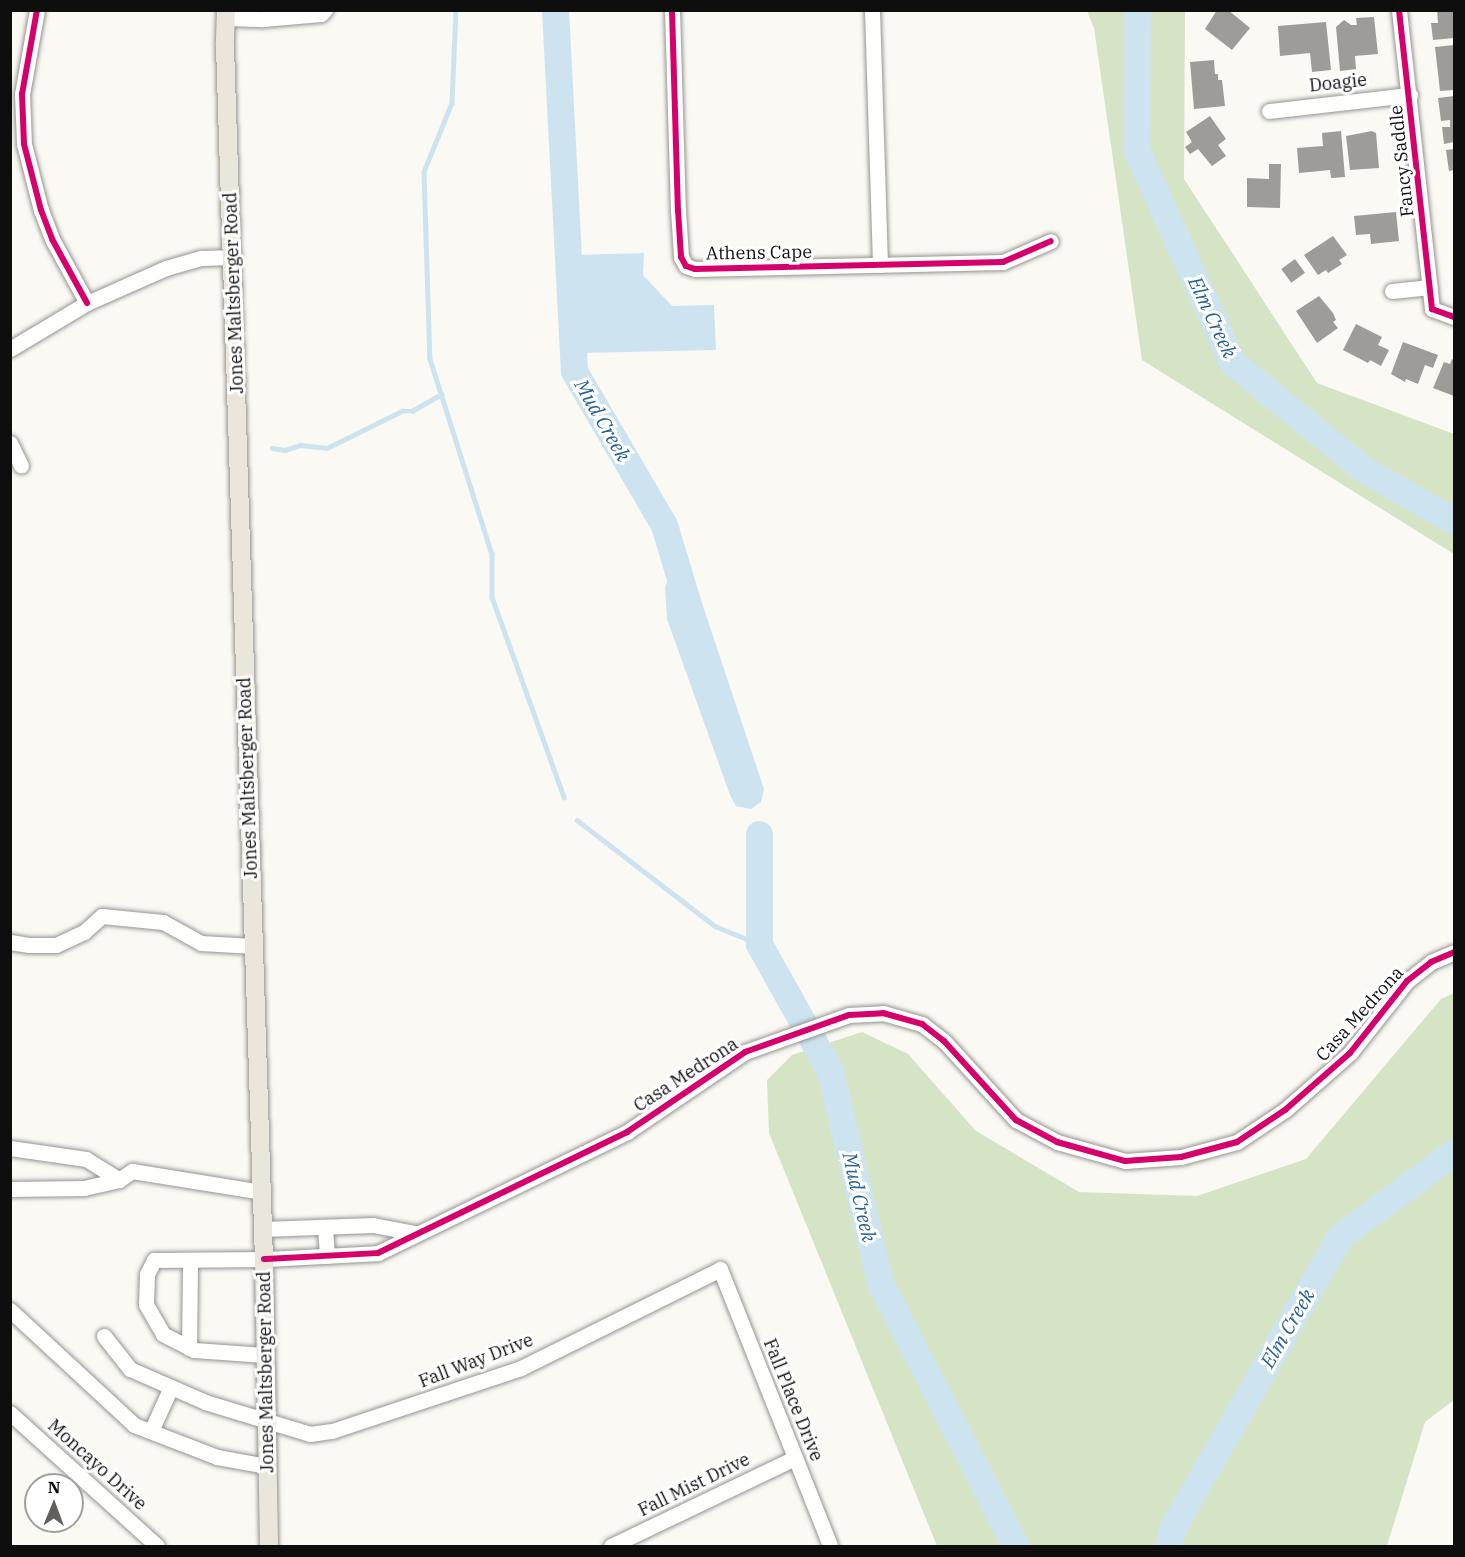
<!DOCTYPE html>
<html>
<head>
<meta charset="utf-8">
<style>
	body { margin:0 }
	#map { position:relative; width:1465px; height:1557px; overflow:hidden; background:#faf9f4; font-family:"IBM Plex Serif",serif }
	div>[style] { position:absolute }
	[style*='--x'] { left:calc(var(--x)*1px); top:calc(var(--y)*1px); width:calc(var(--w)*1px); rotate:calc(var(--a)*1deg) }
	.forest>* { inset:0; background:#d4e4c5 }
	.water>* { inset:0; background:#cee3f0 }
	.stream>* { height:4.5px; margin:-2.25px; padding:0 2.25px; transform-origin:2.25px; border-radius:2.25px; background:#cee3f0 }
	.river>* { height:27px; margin:-13.5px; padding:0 13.5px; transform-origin:13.5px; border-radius:13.5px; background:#cee3f0 }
	.building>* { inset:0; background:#9e9c99; transform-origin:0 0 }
	.roads { filter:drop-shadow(0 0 2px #949492) drop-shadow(0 0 2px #949492) }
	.minor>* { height:15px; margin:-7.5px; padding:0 7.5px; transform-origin:7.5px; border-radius:7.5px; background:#fefefd }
	.major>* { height:18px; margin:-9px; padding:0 9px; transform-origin:9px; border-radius:9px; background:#eae6db }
	.cycleway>* { height:6px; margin:-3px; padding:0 3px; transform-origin:3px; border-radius:3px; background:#d6006c }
	span { translate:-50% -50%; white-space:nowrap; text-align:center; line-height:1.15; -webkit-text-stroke:6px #fff; paint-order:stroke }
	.street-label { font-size:18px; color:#0e0e0e }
	.water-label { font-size:20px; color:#276090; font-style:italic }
	.frame { position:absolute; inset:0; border:12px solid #0e0e0e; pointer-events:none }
	.north { position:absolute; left:24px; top:1473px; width:60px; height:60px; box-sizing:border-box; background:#fff; border:2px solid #9f9f9f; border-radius:50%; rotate:1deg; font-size:16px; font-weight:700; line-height:24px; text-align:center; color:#0e0e0e }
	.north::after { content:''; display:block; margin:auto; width:21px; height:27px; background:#61605e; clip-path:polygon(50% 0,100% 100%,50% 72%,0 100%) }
</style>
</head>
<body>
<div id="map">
	<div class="forest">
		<i style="clip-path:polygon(1087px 11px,1185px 11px,1184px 179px,1317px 383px,1454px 434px,1454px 554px,1142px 360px,1094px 28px)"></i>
		<i style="clip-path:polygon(1454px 993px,1454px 1400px,1425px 1422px,1387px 1546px,937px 1546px,769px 1133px,767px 1080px,792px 1055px,862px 1032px,908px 1054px,976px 1131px,1079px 1192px,1197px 1196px,1306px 1159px,1441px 999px)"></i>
	</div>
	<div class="water">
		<i style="clip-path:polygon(644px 253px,643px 275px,672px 306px,714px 305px,716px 350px,580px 353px,575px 255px)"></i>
		<i style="clip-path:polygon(684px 571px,696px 585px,764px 789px,761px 802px,751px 809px,736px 806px,730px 795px,667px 619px,665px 587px,670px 575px)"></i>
	</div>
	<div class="stream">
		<i style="--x:456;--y:10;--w:93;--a:92.5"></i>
		<i style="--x:452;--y:103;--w:74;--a:112.1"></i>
		<i style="--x:424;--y:172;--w:187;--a:88.2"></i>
		<i style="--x:430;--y:359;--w:205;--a:72.4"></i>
		<i style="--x:492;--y:554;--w:43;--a:90"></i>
		<i style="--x:492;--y:597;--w:213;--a:70.2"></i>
		<i style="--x:272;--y:448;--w:13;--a:9"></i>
		<i style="--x:285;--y:450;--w:16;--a:-18"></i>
		<i style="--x:300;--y:445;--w:27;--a:6"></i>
		<i style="--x:327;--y:448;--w:84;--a:-26.3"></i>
		<i style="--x:402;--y:411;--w:10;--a:0"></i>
		<i style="--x:412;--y:411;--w:34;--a:-30"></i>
		<i style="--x:577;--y:820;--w:174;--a:37.5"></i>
		<i style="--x:715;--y:926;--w:48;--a:22.2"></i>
	</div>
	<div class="river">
		<i style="--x:555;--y:10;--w:361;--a:87"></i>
		<i style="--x:574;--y:371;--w:178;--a:59.7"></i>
		<i style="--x:664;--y:525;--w:87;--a:73.2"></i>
		<i style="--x:1137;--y:10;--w:139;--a:90.4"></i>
		<i style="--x:1136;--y:149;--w:234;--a:65.7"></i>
		<i style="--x:1232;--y:362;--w:169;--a:39.2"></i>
		<i style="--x:1363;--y:469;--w:105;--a:29.7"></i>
		<i style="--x:759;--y:834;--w:110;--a:90"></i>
		<i style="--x:759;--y:944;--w:145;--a:60.8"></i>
		<i style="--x:830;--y:1071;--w:218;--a:76.7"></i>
		<i style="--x:880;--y:1283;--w:296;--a:62.7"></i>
		<i style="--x:1168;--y:1546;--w:17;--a:-77"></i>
		<i style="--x:1172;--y:1529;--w:336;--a:-60.2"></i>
		<i style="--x:1339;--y:1237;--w:143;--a:-36.5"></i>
	</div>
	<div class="building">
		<i style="clip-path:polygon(1217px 10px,1228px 10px,1250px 28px,1232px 50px,1205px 29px)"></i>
		<i style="clip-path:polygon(1437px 10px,1454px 10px,1454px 38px,1433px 40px,1431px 23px,1438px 23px)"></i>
		<i style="clip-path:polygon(1374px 17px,1378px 54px,1355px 56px,1356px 69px,1340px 71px,1336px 27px,1344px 20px,1351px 25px,1357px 25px,1356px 18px)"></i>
		<i style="clip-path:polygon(1326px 22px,1331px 70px,1312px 72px,1310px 53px,1280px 56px,1278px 26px)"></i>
		<i style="clip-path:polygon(1454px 45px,1454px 90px,1440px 91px,1435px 47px)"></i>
		<i style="clip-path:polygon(1214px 60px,1215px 74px,1218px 74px,1218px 80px,1222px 80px,1225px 106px,1194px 109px,1190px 62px)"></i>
		<i style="clip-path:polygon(1454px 96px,1454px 142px,1444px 144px,1442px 127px,1450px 127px,1450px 120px,1441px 121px,1438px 98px)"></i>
		<i style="clip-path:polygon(1210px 116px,1226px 139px,1218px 145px,1226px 156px,1212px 166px,1198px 149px,1190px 154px,1185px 147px,1192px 142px,1186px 132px)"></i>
		<i style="clip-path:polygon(1341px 131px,1345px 177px,1331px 178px,1330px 170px,1299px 173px,1297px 148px,1323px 146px,1322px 133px)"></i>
		<i style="clip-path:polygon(1372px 131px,1376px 133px,1379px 168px,1350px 170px,1346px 136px)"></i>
		<i style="clip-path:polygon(1454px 149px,1454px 170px,1449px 171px,1446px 150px)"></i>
		<i style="clip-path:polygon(1269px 164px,1281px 164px,1280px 208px,1247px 207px,1247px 178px,1269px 179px)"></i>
		<i style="clip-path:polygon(1396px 212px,1399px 241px,1371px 244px,1370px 234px,1356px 235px,1354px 216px)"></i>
		<i style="clip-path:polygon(1333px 236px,1347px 255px,1339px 260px,1342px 264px,1328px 273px,1326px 270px,1318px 275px,1304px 255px)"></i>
		<i style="left:1295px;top:259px;width:17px;height:17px;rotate:54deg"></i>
		<i style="clip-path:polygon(1319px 296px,1333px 313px,1336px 320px,1333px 322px,1338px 328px,1317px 343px,1296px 311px)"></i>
		<i style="clip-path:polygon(1356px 324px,1382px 337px,1378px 345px,1389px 350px,1381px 366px,1370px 360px,1368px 363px,1343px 350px)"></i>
		<i style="clip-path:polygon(1403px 342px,1438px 355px,1433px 368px,1425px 365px,1418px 384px,1406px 379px,1405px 382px,1391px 374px)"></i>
		<i style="clip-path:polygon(1452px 359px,1454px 360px,1454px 396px,1433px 388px,1444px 362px,1450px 364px)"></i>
	</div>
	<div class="roads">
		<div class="minor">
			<i style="--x:37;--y:10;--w:85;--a:100.1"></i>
			<i style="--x:22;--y:94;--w:50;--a:87.7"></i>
			<i style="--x:24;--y:144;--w:68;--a:75.6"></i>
			<i style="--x:41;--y:210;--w:31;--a:69"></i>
			<i style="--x:52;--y:239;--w:73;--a:61.3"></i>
			<i style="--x:672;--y:10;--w:200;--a:88.3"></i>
			<i style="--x:678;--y:210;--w:47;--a:86.3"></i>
			<i style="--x:681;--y:257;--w:10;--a:61"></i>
			<i style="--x:686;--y:266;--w:9;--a:18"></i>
			<i style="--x:695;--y:269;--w:308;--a:-1.3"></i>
			<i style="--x:1003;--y:262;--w:52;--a:-23.6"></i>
			<i style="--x:872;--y:10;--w:255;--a:88.2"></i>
			<i style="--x:1399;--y:10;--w:301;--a:83.7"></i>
			<i style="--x:1432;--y:309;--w:23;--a:20"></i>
			<i style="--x:226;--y:18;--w:37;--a:2"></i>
			<i style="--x:263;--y:19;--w:58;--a:-4.9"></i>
			<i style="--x:321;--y:14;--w:6;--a:-45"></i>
			<i style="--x:1269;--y:111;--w:142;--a:-6.5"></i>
			<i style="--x:1392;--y:291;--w:38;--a:-6"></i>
			<i style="--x:10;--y:349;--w:90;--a:-30.9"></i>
			<i style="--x:87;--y:303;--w:86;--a:-23.9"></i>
			<i style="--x:166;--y:268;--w:37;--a:-16"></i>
			<i style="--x:202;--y:258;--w:31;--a:-2"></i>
			<i style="--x:10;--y:443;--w:25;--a:64"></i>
			<i style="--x:10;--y:942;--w:19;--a:9"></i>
			<i style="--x:29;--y:945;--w:27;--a:0"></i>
			<i style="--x:56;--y:945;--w:31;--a:-25"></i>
			<i style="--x:84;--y:932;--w:24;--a:-42"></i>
			<i style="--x:102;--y:916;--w:61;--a:5.6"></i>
			<i style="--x:163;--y:922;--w:43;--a:28.9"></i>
			<i style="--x:201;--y:943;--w:52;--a:3.3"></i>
			<i style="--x:10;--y:1148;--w:77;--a:8.2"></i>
			<i style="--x:86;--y:1159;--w:39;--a:32"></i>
			<i style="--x:10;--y:1189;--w:74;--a:-0.8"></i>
			<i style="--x:84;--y:1188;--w:36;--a:-13"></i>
			<i style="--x:119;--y:1180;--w:16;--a:-35"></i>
			<i style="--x:132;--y:1171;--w:131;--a:9.2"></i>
			<i style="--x:325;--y:1227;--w:29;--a:86"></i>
			<i style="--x:262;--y:1229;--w:111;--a:-2.1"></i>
			<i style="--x:373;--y:1225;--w:43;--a:10.8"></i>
			<i style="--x:10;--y:1310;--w:169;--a:42.8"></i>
			<i style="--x:134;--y:1425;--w:89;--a:21.1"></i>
			<i style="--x:217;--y:1457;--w:51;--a:10.2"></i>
			<i style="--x:104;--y:1336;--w:42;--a:51.8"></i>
			<i style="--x:130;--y:1369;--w:82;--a:23.7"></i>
			<i style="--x:205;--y:1402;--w:110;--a:16.9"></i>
			<i style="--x:310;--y:1434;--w:22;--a:-8"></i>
			<i style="--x:332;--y:1431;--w:199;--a:-18.4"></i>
			<i style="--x:521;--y:1368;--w:222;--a:-26.4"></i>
			<i style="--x:720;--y:1269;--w:298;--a:68.3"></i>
			<i style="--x:189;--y:1348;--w:87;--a:-89.3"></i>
			<i style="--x:264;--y:1355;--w:70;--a:-175.9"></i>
			<i style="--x:194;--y:1350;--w:35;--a:-153"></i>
			<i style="--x:163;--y:1334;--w:34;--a:-120"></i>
			<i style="--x:146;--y:1304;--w:30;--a:-88"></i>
			<i style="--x:147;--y:1274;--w:16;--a:-63"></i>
			<i style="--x:154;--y:1260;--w:110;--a:-0.5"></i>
			<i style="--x:264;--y:1259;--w:114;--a:-3"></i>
			<i style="--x:378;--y:1253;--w:277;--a:-25.9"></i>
			<i style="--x:627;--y:1132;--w:143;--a:-34.1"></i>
			<i style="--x:745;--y:1052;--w:110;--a:-19.6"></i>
			<i style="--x:849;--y:1015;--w:34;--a:-3"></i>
			<i style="--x:883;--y:1013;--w:41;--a:15.8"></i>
			<i style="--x:922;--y:1024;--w:28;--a:38"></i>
			<i style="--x:944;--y:1041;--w:107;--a:47.7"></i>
			<i style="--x:1016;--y:1120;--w:47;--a:28.2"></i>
			<i style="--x:1057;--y:1142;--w:71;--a:15.6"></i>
			<i style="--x:1125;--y:1161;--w:56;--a:-4.1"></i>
			<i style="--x:1181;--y:1157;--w:58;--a:-15"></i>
			<i style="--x:1237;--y:1142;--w:58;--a:-33.7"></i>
			<i style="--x:1285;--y:1110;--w:86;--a:-41.2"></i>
			<i style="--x:1350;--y:1053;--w:92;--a:-51.6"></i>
			<i style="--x:1407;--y:981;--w:31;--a:-38"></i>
			<i style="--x:1431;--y:962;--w:25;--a:-23"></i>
			<i style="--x:10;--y:1413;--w:198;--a:42.1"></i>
			<i style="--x:151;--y:1431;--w:48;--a:-65.6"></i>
			<i style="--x:611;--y:1546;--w:204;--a:-25.6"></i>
		</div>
		<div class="major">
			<i style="--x:226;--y:10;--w:36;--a:92"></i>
			<i style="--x:225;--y:46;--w:1214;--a:88.16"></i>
			<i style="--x:264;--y:1259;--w:287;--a:89"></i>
		</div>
	</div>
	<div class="cycleway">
		<i style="--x:37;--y:10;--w:85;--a:100.1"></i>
		<i style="--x:22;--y:94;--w:50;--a:87.7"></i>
		<i style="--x:24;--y:144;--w:68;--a:75.6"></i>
		<i style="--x:41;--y:210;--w:31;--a:69"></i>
		<i style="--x:52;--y:239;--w:73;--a:61.3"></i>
		<i style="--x:672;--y:10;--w:200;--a:88.3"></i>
		<i style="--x:678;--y:210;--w:47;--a:86.3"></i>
		<i style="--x:681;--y:257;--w:10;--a:61"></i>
		<i style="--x:686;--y:266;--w:9;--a:18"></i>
		<i style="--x:695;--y:269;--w:308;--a:-1.3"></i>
		<i style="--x:1003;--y:262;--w:52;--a:-23.6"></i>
		<i style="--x:1399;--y:10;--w:301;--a:83.7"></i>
		<i style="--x:1432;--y:309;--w:23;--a:20"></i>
		<i style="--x:264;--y:1259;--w:114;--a:-3"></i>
		<i style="--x:378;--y:1253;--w:277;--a:-25.9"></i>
		<i style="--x:627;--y:1132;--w:143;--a:-34.1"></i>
		<i style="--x:745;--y:1052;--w:110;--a:-19.6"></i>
		<i style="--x:849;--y:1015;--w:34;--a:-3"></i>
		<i style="--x:883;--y:1013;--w:41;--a:15.8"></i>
		<i style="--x:922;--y:1024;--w:28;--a:38"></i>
		<i style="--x:944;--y:1041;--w:107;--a:47.7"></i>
		<i style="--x:1016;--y:1120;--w:47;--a:28.2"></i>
		<i style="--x:1057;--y:1142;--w:71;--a:15.6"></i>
		<i style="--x:1125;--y:1161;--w:56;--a:-4.1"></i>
		<i style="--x:1181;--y:1157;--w:58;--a:-15"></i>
		<i style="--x:1237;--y:1142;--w:58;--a:-33.7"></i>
		<i style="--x:1285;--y:1110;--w:86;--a:-41.2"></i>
		<i style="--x:1350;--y:1053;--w:92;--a:-51.6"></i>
		<i style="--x:1407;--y:981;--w:31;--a:-38"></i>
		<i style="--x:1431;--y:962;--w:25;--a:-23"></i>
	</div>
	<div class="street-label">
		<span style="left:1338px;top:83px;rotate:-6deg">Doagie</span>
		<span style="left:1402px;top:161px;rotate:-96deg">Fancy Saddle</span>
		<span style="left:759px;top:253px;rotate:-1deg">Athens Cape</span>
		<span style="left:234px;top:293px;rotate:-92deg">Jones Maltsberger Road</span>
		<span style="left:248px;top:778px;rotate:-92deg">Jones Maltsberger Road</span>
		<span style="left:1360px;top:1014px;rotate:-48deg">Casa Medrona</span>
		<span style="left:686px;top:1075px;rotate:-33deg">Casa Medrona</span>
		<span style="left:476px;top:1361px;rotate:-21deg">Fall Way Drive</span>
		<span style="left:266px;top:1372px;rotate:-91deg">Jones Maltsberger Road</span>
		<span style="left:793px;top:1400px;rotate:68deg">Fall Place Drive</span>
		<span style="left:97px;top:1465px;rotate:42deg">Moncayo Drive</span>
		<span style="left:694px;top:1485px;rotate:-26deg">Fall Mist Drive</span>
	</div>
	<div class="water-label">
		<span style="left:1213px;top:317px;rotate:65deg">Elm Creek</span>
		<span style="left:603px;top:420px;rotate:60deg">Mud Creek</span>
		<span style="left:860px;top:1197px;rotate:77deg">Mud Creek</span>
		<span style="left:1287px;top:1328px;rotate:-60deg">Elm Creek</span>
	</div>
	<div class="frame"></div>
	<div class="north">N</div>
</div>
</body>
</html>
